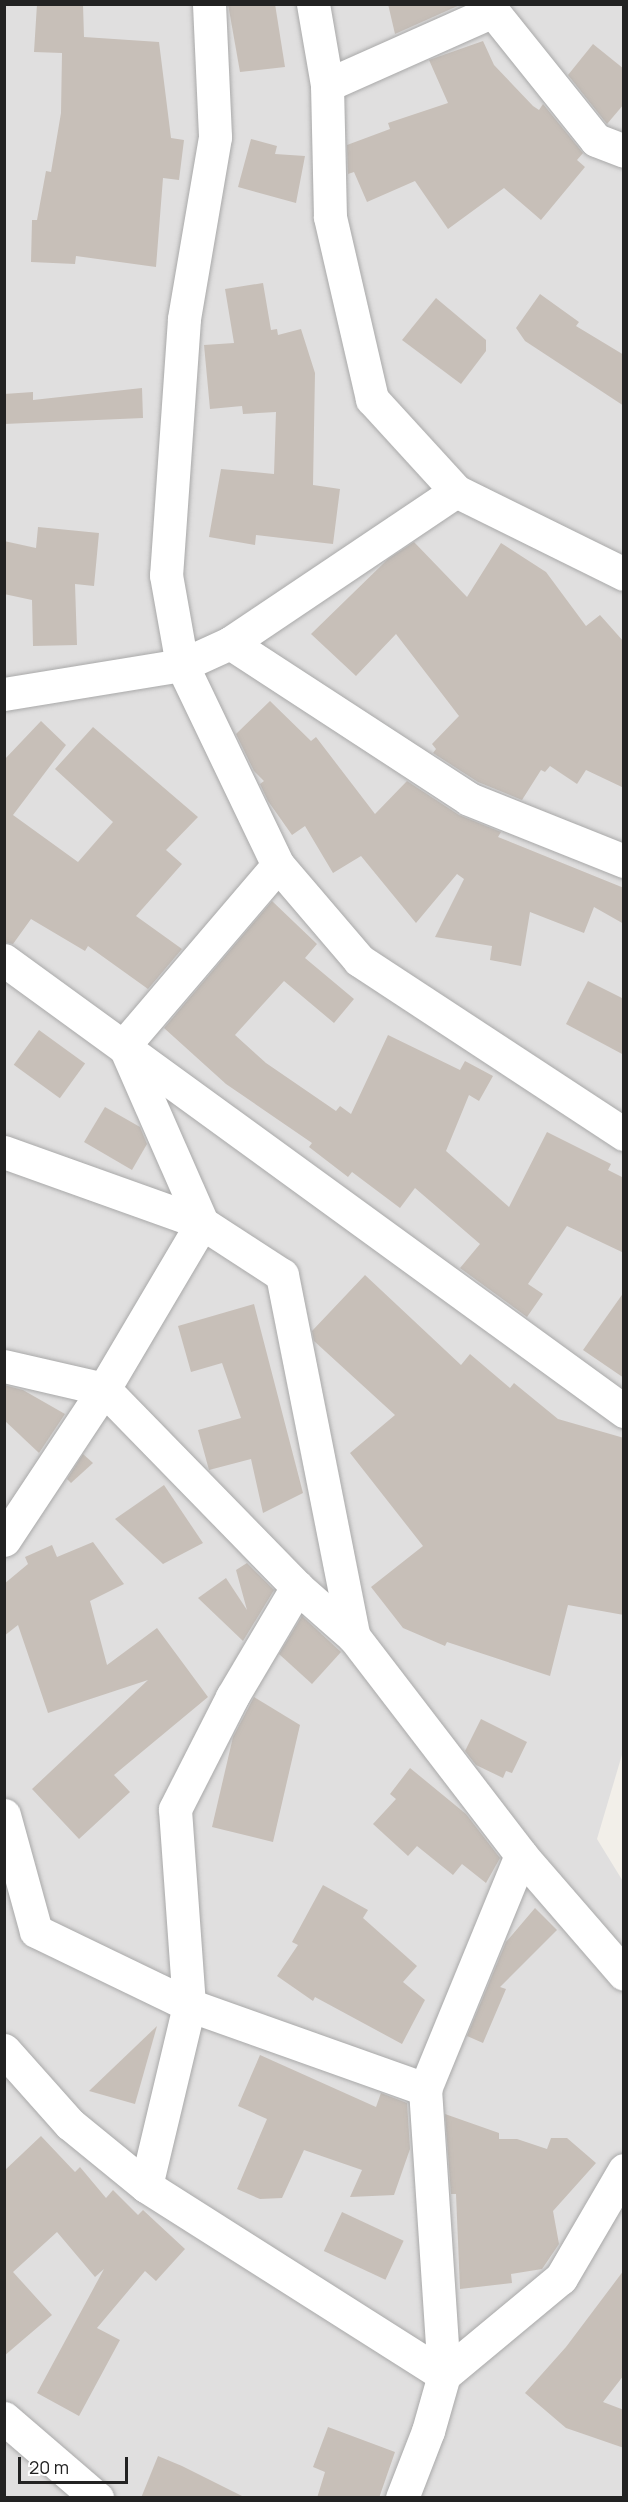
<!DOCTYPE html>
<html>
<head>
<meta charset="utf-8">
<style>
	body { margin:0 }
	#map { position:relative; width:628px; height:2502px; overflow:hidden; background:#f2efe9; font-family:Manrope,sans-serif }
	div>[style] { position:absolute }
	[style*='--x'] { left:calc(var(--x)*1px); top:calc(var(--y)*1px); width:calc(var(--w)*1px); rotate:calc(var(--a)*1deg) }
	.residential>* { inset:0; background:#e0dfdf }
	.building>* { inset:0; background:#c7bfb8; transform-origin:0 0 }
	.roads { filter:drop-shadow(0 0 2px #a9a9a9) drop-shadow(0 0 2px #a9a9a9) }
	.minor>* { height:33px; margin:-16.5px; padding:0 16.5px; transform-origin:16.5px; border-radius:16.5px; background:#fff }
	span { translate:-50% -50%; white-space:nowrap; text-align:center; line-height:1.15; -webkit-text-stroke:4.5px #fff; paint-order:stroke }
	.frame { position:absolute; inset:0; border:6px solid #222; pointer-events:none }
	.scale { position:absolute; left:18px; top:2457px; width:110px; height:27px; box-sizing:border-box; border:3px solid #222; border-top:0; padding-left:8px; font-size:18px; line-height:21px; white-space:nowrap; color:#222; -webkit-text-stroke:4px #fff; paint-order:stroke }
</style>
</head>
<body>
<div id="map">
	<div class="residential">
		<i style="clip-path:polygon(5px 5px,623px 5px,624px 1748px,597px 1839px,624px 1883px,623px 2497px,5px 2498px)"></i>
	</div>
	<div class="building">
		<i style="clip-path:polygon(37px 4px,83px 4px,84px 37px,159px 42px,171px 138px,184px 140px,179px 180px,163px 178px,156px 267px,76px 256px,75px 264px,31px 262px,32px 220px,37px 220px,46px 171px,51px 172px,61px 113px,62px 53px,34px 52px)"></i>
		<i style="clip-path:polygon(228px 4px,275px 4px,285px 67px,240px 72px)"></i>
		<i style="clip-path:polygon(388px 4px,462px 4px,395px 34px)"></i>
		<i style="clip-path:polygon(483px 41px,494px 65px,533px 106px,539px 110px,543px 104px,583px 153px,577px 160px,585px 167px,541px 220px,504px 188px,448px 229px,415px 181px,367px 202px,354px 172px,348px 174px,347px 145px,390px 129px,388px 123px,448px 103px,429px 60px)"></i>
		<i style="clip-path:polygon(593px 44px,624px 69px,624px 104px,607px 124px,568px 75px)"></i>
		<i style="clip-path:polygon(251px 139px,277px 146px,275px 154px,305px 156px,296px 203px,238px 187px)"></i>
		<i style="clip-path:polygon(263px 283px,271px 330px,277px 329px,278px 335px,301px 329px,315px 373px,313px 485px,340px 489px,333px 544px,256px 535px,255px 545px,209px 537px,221px 469px,274px 474px,276px 412px,243px 414px,242px 406px,210px 409px,204px 345px,234px 343px,225px 289px)"></i>
		<i style="clip-path:polygon(540px 294px,579px 322px,576px 326px,624px 355px,624px 406px,525px 341px,516px 328px)"></i>
		<i style="clip-path:polygon(436px 298px,486px 340px,486px 351px,461px 384px,402px 340px)"></i>
		<i style="clip-path:polygon(142px 388px,143px 418px,4px 424px,4px 394px,33px 392px,33px 400px)"></i>
		<i style="clip-path:polygon(38px 527px,99px 533px,94px 586px,75px 584px,77px 645px,33px 646px,32px 600px,4px 594px,4px 541px,36px 548px)"></i>
		<i style="clip-path:polygon(414px 542px,467px 597px,501px 543px,546px 572px,586px 626px,600px 615px,624px 642px,624px 788px,586px 770px,577px 784px,550px 766px,545px 772px,541px 770px,522px 800px,478px 782px,433px 753px,436px 749px,432px 744px,459px 716px,396px 634px,356px 676px,311px 634px,388px 559px)"></i>
		<i style="clip-path:polygon(270px 701px,311px 741px,316px 737px,375px 814px,407px 781px,459px 815px,501px 832px,498px 837px,624px 888px,624px 924px,594px 907px,584px 933px,530px 912px,521px 966px,490px 960px,492px 946px,435px 937px,464px 879px,457px 874px,416px 923px,361px 856px,333px 873px,305px 826px,292px 835px,268px 801px,260px 784px,264px 781px,254px 771px,236px 734px)"></i>
		<i style="clip-path:polygon(41px 721px,66px 745px,13px 815px,78px 862px,113px 822px,55px 769px,93px 727px,198px 817px,166px 850px,182px 864px,136px 916px,182px 949px,148px 989px,88px 946px,85px 951px,31px 919px,13px 944px,4px 942px,4px 760px)"></i>
		<i style="clip-path:polygon(272px 901px,317px 944px,305px 958px,354px 999px,334px 1023px,284px 981px,235px 1035px,266px 1063px,336px 1111px,340px 1106px,351px 1114px,388px 1035px,460px 1070px,465px 1061px,493px 1076px,479px 1101px,469px 1095px,446px 1151px,509px 1207px,547px 1132px,611px 1164px,608px 1170px,624px 1178px,624px 1253px,567px 1226px,528px 1284px,543px 1294px,527px 1317px,460px 1268px,480px 1244px,415px 1188px,400px 1208px,352px 1172px,348px 1177px,309px 1147px,312px 1143px,226px 1084px,164px 1028px)"></i>
		<i style="clip-path:polygon(588px 981px,624px 999px,624px 1055px,566px 1024px)"></i>
		<i style="left:39px;top:1030px;width:57px;height:43px;rotate:36deg"></i>
		<i style="clip-path:polygon(105px 1107px,140px 1127px,147px 1144px,132px 1170px,84px 1142px)"></i>
		<i style="clip-path:polygon(365px 1275px,461px 1365px,470px 1354px,510px 1388px,514px 1383px,558px 1419px,624px 1438px,624px 1615px,568px 1605px,550px 1676px,447px 1642px,445px 1646px,403px 1628px,371px 1587px,423px 1546px,350px 1453px,395px 1415px,314px 1341px,312px 1331px)"></i>
		<i style="clip-path:polygon(624px 1292px,624px 1378px,583px 1350px)"></i>
		<i style="clip-path:polygon(254px 1304px,303px 1493px,263px 1513px,251px 1459px,209px 1470px,198px 1430px,241px 1418px,222px 1363px,191px 1372px,178px 1326px)"></i>
		<i style="clip-path:polygon(4px 1385px,23px 1390px,65px 1414px,39px 1453px,4px 1420px)"></i>
		<i style="clip-path:polygon(83px 1454px,93px 1463px,71px 1483px,67px 1479px)"></i>
		<i style="clip-path:polygon(164px 1485px,203px 1543px,163px 1564px,115px 1519px)"></i>
		<i style="clip-path:polygon(93px 1542px,124px 1584px,90px 1601px,107px 1665px,157px 1628px,208px 1697px,114px 1775px,130px 1792px,79px 1839px,32px 1789px,148px 1680px,48px 1713px,18px 1625px,4px 1636px,4px 1584px,28px 1564px,25px 1557px,52px 1545px,57px 1557px)"></i>
		<i style="clip-path:polygon(247px 1563px,274px 1590px,243px 1641px,198px 1598px,226px 1578px,247px 1610px,236px 1570px)"></i>
		<i style="clip-path:polygon(302px 1616px,341px 1652px,312px 1684px,279px 1654px)"></i>
		<i style="clip-path:polygon(254px 1697px,300px 1725px,273px 1842px,212px 1827px,233px 1737px)"></i>
		<i style="clip-path:polygon(481px 1719px,527px 1742px,512px 1773px,506px 1771px,503px 1778px,476px 1765px,465px 1751px)"></i>
		<i style="clip-path:polygon(410px 1768px,466px 1814px,500px 1858px,486px 1883px,462px 1864px,453px 1875px,417px 1846px,408px 1856px,373px 1824px,396px 1799px,390px 1794px)"></i>
		<i style="clip-path:polygon(323px 1885px,368px 1910px,363px 1918px,417px 1966px,403px 1982px,425px 2000px,402px 2044px,315px 1997px,313px 2001px,277px 1976px,298px 1945px,292px 1942px)"></i>
		<i style="clip-path:polygon(535px 1908px,557px 1930px,500px 1987px,506px 1989px,483px 2043px,467px 2036px,506px 1942px)"></i>
		<i style="clip-path:polygon(157px 2026px,135px 2104px,89px 2091px)"></i>
		<i style="clip-path:polygon(260px 2055px,376px 2107px,381px 2093px,407px 2103px,410px 2149px,394px 2195px,350px 2197px,362px 2170px,304px 2150px,282px 2198px,260px 2199px,237px 2189px,267px 2119px,238px 2106px)"></i>
		<i style="clip-path:polygon(445px 2114px,499px 2133px,499px 2139px,517px 2139px,547px 2149px,551px 2138px,567px 2138px,596px 2163px,553px 2211px,559px 2244px,542px 2269px,511px 2274px,512px 2283px,460px 2289px,456px 2194px,451px 2194px)"></i>
		<i style="clip-path:polygon(41px 2136px,75px 2172px,80px 2167px,106px 2198px,113px 2190px,138px 2215px,143px 2210px,185px 2249px,156px 2281px,145px 2271px,97px 2328px,120px 2340px,79px 2416px,37px 2393px,104px 2269px,95px 2277px,57px 2232px,13px 2272px,52px 2315px,4px 2356px,4px 2171px)"></i>
		<i style="left:342px;top:2212px;width:68px;height:43px;rotate:25deg"></i>
		<i style="clip-path:polygon(624px 2270px,624px 2375px,603px 2402px,624px 2410px,624px 2448px,566px 2428px,525px 2393px,566px 2347px)"></i>
		<i style="clip-path:polygon(328px 2427px,395px 2452px,379px 2498px,317px 2498px,325px 2472px,313px 2467px)"></i>
		<i style="clip-path:polygon(158px 2456px,182px 2466px,246px 2498px,141px 2498px)"></i>
	</div>
	<div class="roads">
		<div class="minor">
			<i style="--x:209;--y:4;--w:133;--a:87.4"></i>
			<i style="--x:215;--y:137;--w:185;--a:99.7"></i>
			<i style="--x:184;--y:319;--w:257;--a:94"></i>
			<i style="--x:166;--y:575;--w:91;--a:79.9"></i>
			<i style="--x:182;--y:665;--w:222;--a:64.4"></i>
			<i style="--x:278;--y:865;--w:125;--a:49.5"></i>
			<i style="--x:359;--y:960;--w:317;--a:33.3"></i>
			<i style="--x:313;--y:4;--w:82;--a:80.2"></i>
			<i style="--x:327;--y:85;--w:132;--a:88.7"></i>
			<i style="--x:330;--y:217;--w:187;--a:77"></i>
			<i style="--x:372;--y:399;--w:125;--a:47.6"></i>
			<i style="--x:456;--y:491;--w:187;--a:26.3"></i>
			<i style="--x:487;--y:4;--w:174;--a:51.3"></i>
			<i style="--x:596;--y:140;--w:30;--a:21"></i>
			<i style="--x:327;--y:85;--w:180;--a:-24"></i>
			<i style="--x:230;--y:643;--w:285;--a:33.1"></i>
			<i style="--x:469;--y:799;--w:167;--a:21.8"></i>
			<i style="--x:4;--y:694;--w:180;--a:-9.3"></i>
			<i style="--x:182;--y:665;--w:53;--a:-24.6"></i>
			<i style="--x:230;--y:643;--w:272;--a:-33.9"></i>
			<i style="--x:278;--y:865;--w:237;--a:130.5"></i>
			<i style="--x:124;--y:1045;--w:194;--a:66.3"></i>
			<i style="--x:202;--y:1223;--w:95;--a:33"></i>
			<i style="--x:282;--y:1275;--w:369;--a:78.8"></i>
			<i style="--x:354;--y:1637;--w:275;--a:52.5"></i>
			<i style="--x:521;--y:1855;--w:157;--a:49.1"></i>
			<i style="--x:4;--y:960;--w:767;--a:36.03"></i>
			<i style="--x:4;--y:1152;--w:210;--a:19.7"></i>
			<i style="--x:202;--y:1223;--w:193;--a:120.6"></i>
			<i style="--x:104;--y:1389;--w:181;--a:123.5"></i>
			<i style="--x:4;--y:1366;--w:103;--a:13"></i>
			<i style="--x:104;--y:1389;--w:277;--a:45.7"></i>
			<i style="--x:297;--y:1587;--w:76;--a:41.3"></i>
			<i style="--x:4;--y:1815;--w:120;--a:74.6"></i>
			<i style="--x:36;--y:1931;--w:170;--a:25.8"></i>
			<i style="--x:189;--y:2005;--w:251;--a:19.6"></i>
			<i style="--x:4;--y:2050;--w:99;--a:48.3"></i>
			<i style="--x:70;--y:2124;--w:98;--a:39.2"></i>
			<i style="--x:146;--y:2186;--w:353;--a:32.4"></i>
			<i style="--x:444;--y:2375;--w:152;--a:-39.7"></i>
			<i style="--x:561;--y:2278;--w:125;--a:-59.7"></i>
			<i style="--x:146;--y:2186;--w:186;--a:-76.6"></i>
			<i style="--x:189;--y:2005;--w:196;--a:-94.1"></i>
			<i style="--x:175;--y:1809;--w:126;--a:-63"></i>
			<i style="--x:232;--y:1697;--w:128;--a:-59.4"></i>
			<i style="--x:4;--y:2418;--w:123;--a:40.7"></i>
			<i style="--x:402;--y:2498;--w:72;--a:-68.8"></i>
			<i style="--x:428;--y:2431;--w:58;--a:-74.1"></i>
			<i style="--x:444;--y:2375;--w:287;--a:-93.8"></i>
			<i style="--x:425;--y:2089;--w:253;--a:-67.7"></i>
		</div>
	</div>
	<div class="frame"></div>
	<div class="scale">20 m</div>
</div>
</body>
</html>
